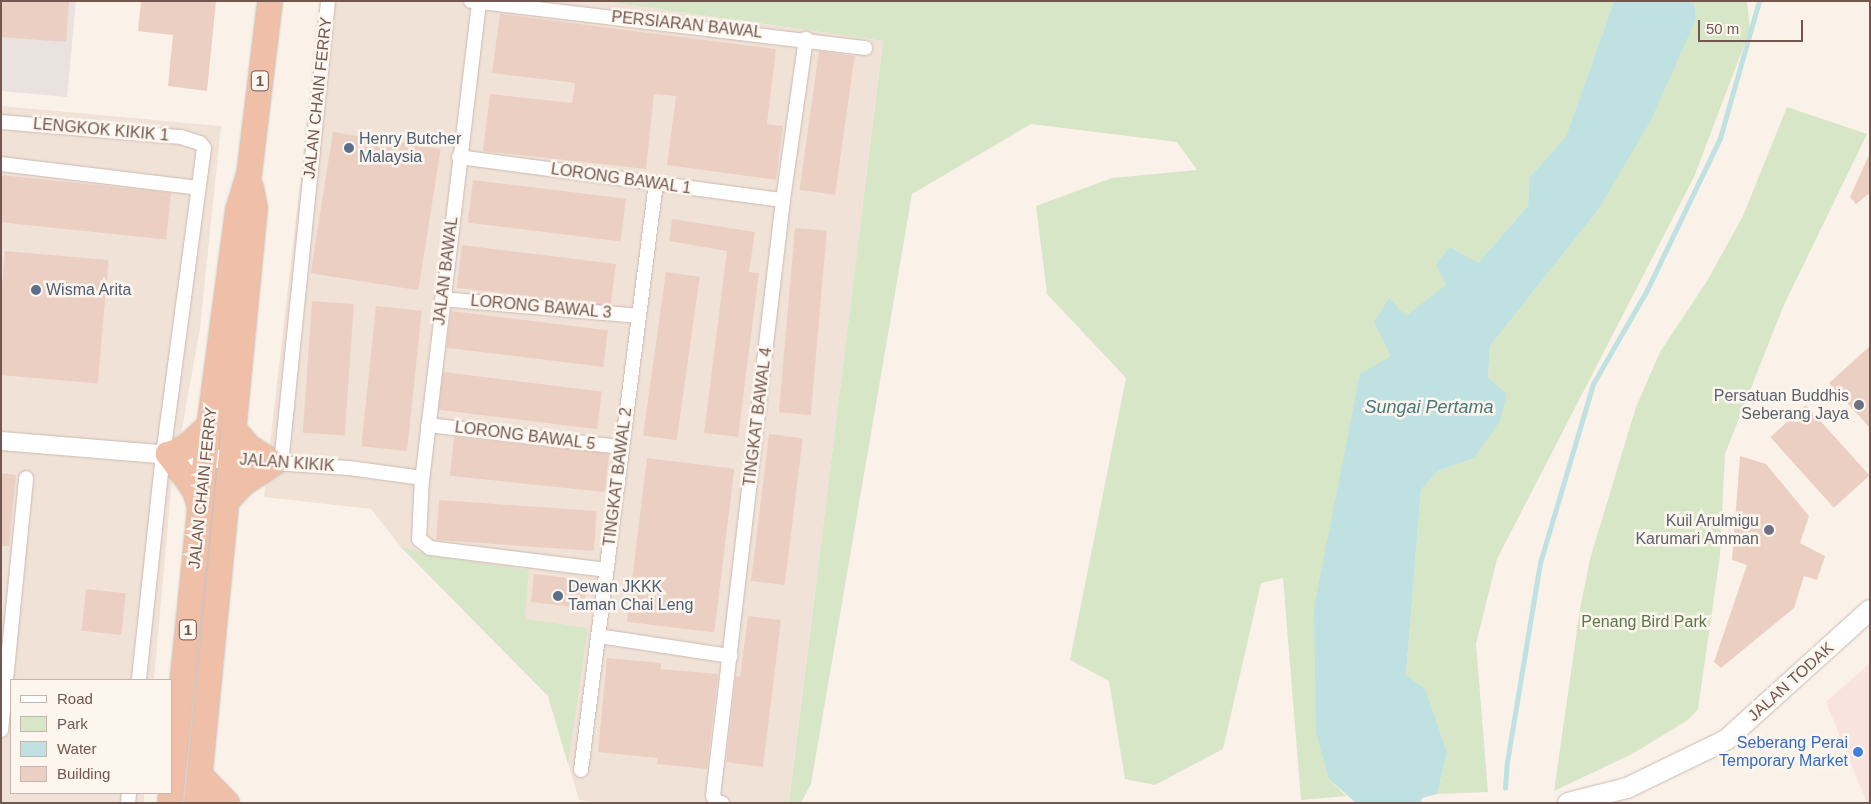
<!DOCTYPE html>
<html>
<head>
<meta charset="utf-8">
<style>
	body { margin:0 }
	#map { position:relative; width:1871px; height:804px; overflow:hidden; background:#faf1e9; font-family:Helvetica,sans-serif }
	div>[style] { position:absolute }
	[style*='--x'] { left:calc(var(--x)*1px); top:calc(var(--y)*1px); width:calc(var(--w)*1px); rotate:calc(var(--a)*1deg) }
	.residential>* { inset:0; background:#f1e2d8 }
	.commercial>* { inset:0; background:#f9e3de }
	.industrial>* { inset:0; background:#e9e2de }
	.green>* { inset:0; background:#d8e6c8 }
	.water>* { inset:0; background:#bfe1e1 }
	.stream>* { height:4.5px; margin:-2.25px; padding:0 2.25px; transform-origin:2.25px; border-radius:2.25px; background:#bfe1e1 }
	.building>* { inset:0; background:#eccfc3; transform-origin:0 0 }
	.roads { filter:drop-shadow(0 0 1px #cbb9b0) drop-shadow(0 0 1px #cbb9b0) }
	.minor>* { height:14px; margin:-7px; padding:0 7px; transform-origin:7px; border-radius:7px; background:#fff }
	.tertiary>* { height:18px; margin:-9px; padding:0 9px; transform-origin:9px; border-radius:9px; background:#fff }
	.secondary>* { height:20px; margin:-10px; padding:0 10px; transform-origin:10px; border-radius:10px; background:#fff }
	.trunk>* { height:24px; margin:-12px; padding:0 12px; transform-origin:12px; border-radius:12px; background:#efbfa8 }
	.dots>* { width:14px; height:14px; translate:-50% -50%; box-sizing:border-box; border:2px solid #fdf6ef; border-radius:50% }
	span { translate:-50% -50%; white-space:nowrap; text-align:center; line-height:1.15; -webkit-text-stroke:5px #fdf6ef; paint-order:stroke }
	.shield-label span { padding:1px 4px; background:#fdf6ef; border:1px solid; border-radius:4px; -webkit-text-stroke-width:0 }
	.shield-label { font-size:15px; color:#71574f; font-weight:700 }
	.street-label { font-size:16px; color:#71574f }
	.service-label { font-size:16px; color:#4e5e75 }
	.left { translate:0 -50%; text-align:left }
	.worship-label { font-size:16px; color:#5b616d }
	.right { translate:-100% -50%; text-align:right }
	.park-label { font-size:16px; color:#5b7649 }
	.shop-label { font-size:16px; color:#366cbe }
	.water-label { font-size:18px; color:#48797b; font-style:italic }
	.frame { position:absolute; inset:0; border:2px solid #71574f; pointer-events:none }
	.legend { position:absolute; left:10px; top:679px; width:162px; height:115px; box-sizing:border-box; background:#fdf6ef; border:1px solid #c5b6af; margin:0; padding:6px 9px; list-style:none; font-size:15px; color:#71574f }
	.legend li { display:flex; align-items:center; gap:10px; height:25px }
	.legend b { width:25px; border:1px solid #c5b6af }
	.scale { position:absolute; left:1698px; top:20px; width:105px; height:22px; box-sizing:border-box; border:2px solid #71574f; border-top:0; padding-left:6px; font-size:15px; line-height:18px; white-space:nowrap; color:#71574f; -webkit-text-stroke:4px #fdf6ef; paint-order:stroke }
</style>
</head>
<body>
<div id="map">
	<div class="residential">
		<i style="clip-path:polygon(321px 1px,602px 1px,883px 41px,789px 803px,600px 803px,579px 800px,548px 696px,400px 546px,371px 509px,264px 497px)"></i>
		<i style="clip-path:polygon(1px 106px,221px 126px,200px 328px,171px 490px,154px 680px,11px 680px,11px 793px,144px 793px,144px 803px,1px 803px)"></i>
	</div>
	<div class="commercial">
		<i style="clip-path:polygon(1870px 663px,1870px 803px,1867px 803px,1826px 702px)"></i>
	</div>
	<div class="industrial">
		<i style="clip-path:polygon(1px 1px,76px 1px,67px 97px,1px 91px)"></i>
	</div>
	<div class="green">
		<i style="clip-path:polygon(602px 1px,1614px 1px,1566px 138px,1529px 178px,1528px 206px,1478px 263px,1405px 317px,1389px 298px,1391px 356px,1329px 779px,1346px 796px,1301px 800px,1283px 578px,1261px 583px,1223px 749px,1155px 785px,1125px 779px,1109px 681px,1070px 660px,1126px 378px,1047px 294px,1036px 206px,1112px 178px,1197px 170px,1177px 142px,1031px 124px,912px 194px,811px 784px,801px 803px,789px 803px,883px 41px)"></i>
		<i style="clip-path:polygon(1694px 1px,1747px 1px,1750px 30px,1694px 177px,1497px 559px,1476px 644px,1488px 792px,1437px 794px,1447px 753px,1406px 675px,1421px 488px,1438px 471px,1474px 458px,1488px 378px,1490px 346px,1598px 210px,1696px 19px)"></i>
		<i style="clip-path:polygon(1787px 107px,1867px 134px,1783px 307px,1725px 454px,1720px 556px,1698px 709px,1688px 720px,1632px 754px,1554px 791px,1580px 609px,1590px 559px,1636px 407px,1660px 352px,1707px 281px,1743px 216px)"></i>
		<i style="clip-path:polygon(400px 546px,433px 556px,529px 570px,525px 619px,588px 628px,568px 764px,548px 696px)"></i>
	</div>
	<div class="water">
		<i style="clip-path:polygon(1614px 1px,1694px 1px,1696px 19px,1651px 120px,1598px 210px,1490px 346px,1488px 378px,1507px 394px,1500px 421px,1474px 458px,1438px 471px,1421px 489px,1406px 675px,1425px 689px,1447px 753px,1437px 794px,1422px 798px,1421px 803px,1356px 803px,1329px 779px,1316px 733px,1314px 608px,1360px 374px,1391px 356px,1374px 322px,1389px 298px,1406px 316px,1446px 285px,1436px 264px,1450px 247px,1478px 263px,1528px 206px,1529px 178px,1566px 137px)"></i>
	</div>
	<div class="stream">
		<i style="--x:1505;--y:788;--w:26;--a:-86"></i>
		<i style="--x:1507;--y:762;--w:202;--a:-80.6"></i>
		<i style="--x:1540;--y:563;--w:187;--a:-73.5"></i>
		<i style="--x:1593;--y:384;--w:106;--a:-60.1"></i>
		<i style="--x:1646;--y:292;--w:171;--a:-64.3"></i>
		<i style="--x:1720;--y:138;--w:142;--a:-74.1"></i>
	</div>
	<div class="building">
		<i style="clip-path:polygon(1px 1px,69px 1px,66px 42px,1px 37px)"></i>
		<i style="clip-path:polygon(141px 1px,216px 1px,207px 91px,168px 86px,173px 35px,138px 31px)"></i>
		<i style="clip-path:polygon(500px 14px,776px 49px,767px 124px,783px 126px,776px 180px,667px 165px,676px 96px,654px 94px,646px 169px,483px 151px,490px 94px,572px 103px,575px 83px,492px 73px)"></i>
		<i style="left:819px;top:51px;width:36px;height:140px;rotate:8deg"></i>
		<i style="left:333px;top:132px;width:109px;height:143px;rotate:9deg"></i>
		<i style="clip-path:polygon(1870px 153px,1870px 193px,1856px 204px,1850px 197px)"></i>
		<i style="left:1px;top:175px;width:171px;height:47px;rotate:6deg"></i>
		<i style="left:473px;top:180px;width:154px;height:43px;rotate:7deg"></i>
		<i style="clip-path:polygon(672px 219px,755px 232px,749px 272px,759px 273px,738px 437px,704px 433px,727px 251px,669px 241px)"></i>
		<i style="left:795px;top:228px;width:32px;height:185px;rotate:5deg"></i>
		<i style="left:462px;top:245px;width:155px;height:43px;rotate:7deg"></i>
		<i style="left:5px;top:251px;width:104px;height:124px;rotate:5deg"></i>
		<i style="left:666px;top:272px;width:34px;height:165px;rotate:8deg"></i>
		<i style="left:312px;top:301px;width:42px;height:132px;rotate:4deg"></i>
		<i style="left:376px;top:306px;width:46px;height:141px;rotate:6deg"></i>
		<i style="left:451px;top:311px;width:158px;height:37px;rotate:7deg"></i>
		<i style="clip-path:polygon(1870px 346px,1870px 428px,1829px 383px)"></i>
		<i style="left:443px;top:372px;width:160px;height:38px;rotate:7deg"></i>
		<i style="left:1806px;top:405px;width:95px;height:48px;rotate:48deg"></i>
		<i style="left:769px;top:434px;width:34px;height:148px;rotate:7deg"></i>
		<i style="left:454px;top:437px;width:156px;height:39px;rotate:6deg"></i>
		<i style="clip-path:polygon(1740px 456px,1766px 464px,1809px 516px,1800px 543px,1825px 556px,1817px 580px,1804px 576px,1794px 608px,1721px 668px,1714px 662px,1747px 565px,1732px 560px)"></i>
		<i style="left:647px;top:458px;width:88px;height:165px;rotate:7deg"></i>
		<i style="clip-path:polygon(1px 473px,16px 475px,9px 546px,1px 546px)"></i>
		<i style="left:439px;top:500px;width:158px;height:40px;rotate:4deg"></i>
		<i style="clip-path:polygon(534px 574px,577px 579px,586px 590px,584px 608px,531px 602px)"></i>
		<i style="left:86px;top:589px;width:40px;height:42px;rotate:6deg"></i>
		<i style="clip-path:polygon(748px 616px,781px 620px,763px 767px,726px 762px,736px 676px,740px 677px)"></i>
		<i style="clip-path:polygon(607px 658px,661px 663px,661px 669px,718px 674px,707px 769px,657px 764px,658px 758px,598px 752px)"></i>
	</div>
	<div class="roads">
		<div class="minor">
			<i style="--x:471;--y:1;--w:397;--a:6.8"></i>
			<i style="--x:479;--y:3;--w:478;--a:96.8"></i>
			<i style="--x:422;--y:478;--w:61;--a:92.8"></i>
			<i style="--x:419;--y:539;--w:14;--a:39"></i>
			<i style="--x:430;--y:548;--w:177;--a:7.1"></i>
			<i style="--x:1;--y:122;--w:181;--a:4.8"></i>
			<i style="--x:181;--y:137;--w:20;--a:18"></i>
			<i style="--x:200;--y:143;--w:6;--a:51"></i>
			<i style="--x:204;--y:148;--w:309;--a:97.6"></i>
			<i style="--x:163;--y:454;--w:227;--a:96.1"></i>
			<i style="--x:459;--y:157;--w:327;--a:7.6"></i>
			<i style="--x:1;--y:164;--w:198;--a:6.9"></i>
			<i style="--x:442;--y:299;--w:198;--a:4.9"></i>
			<i style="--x:428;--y:425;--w:195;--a:6.5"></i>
			<i style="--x:231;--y:460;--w:118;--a:3.9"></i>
			<i style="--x:349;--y:468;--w:74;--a:7.8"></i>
			<i style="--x:281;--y:464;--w:465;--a:-84.2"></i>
			<i style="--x:598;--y:636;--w:134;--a:8.6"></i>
			<i style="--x:1;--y:730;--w:253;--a:-84.3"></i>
			<i style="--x:581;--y:770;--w:592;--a:-82.72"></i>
			<i style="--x:128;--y:803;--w:10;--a:-84"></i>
			<i style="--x:722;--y:803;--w:5;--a:-169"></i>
			<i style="--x:717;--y:802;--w:7;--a:-124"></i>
			<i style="--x:713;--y:796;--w:600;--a:-83.3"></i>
			<i style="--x:783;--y:200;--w:163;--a:-81.9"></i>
		</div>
		<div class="tertiary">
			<i style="--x:1;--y:441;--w:231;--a:4.7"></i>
		</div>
		<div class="secondary">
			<i style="--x:1568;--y:803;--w:61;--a:-14.3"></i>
			<i style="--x:1627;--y:788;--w:110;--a:-25.9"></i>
			<i style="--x:1726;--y:740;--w:194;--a:-42.1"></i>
		</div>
		<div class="trunk">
			<i style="--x:227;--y:501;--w:23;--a:-47"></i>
			<i style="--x:243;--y:484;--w:37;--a:-34"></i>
			<i style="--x:274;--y:463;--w:30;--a:-147"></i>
			<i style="--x:249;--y:447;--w:23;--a:-130"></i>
			<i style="--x:200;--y:507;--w:19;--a:-108"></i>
			<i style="--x:194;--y:489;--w:44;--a:-126.6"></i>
			<i style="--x:168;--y:454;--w:18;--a:-19"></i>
			<i style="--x:185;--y:448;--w:33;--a:-43"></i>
			<i style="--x:200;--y:775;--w:39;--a:46"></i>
			<i style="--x:170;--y:803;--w:348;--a:-84.2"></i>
			<i style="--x:205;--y:457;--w:249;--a:-82.4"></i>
			<i style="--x:238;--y:210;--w:37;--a:-73"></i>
			<i style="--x:249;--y:175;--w:175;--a:-83.1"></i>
			<i style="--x:197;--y:803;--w:598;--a:-84.43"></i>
			<i style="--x:255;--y:208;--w:21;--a:-101"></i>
		</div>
	</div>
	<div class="dots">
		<i style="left:349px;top:148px;background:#5c6f8a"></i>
		<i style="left:36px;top:290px;background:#5c6f8a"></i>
		<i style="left:1859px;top:405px;background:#6b7280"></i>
		<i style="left:1769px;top:530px;background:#6b7280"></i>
		<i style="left:558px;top:596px;background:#5c6f8a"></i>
		<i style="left:1858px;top:752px;background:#3f7fe0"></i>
	</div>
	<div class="shield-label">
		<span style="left:260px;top:81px">1</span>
		<span style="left:188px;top:630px">1</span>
	</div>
	<div class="street-label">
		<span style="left:687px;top:25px;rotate:6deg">PERSIARAN BAWAL</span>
		<span style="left:318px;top:98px;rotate:-84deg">JALAN CHAIN FERRY</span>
		<span style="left:101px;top:130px;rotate:5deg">LENGKOK KIKIK 1</span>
		<span style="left:621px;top:179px;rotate:8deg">LORONG BAWAL 1</span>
		<span style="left:446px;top:271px;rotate:-83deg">JALAN BAWAL</span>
		<span style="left:541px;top:307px;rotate:5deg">LORONG BAWAL 3</span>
		<span style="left:758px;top:417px;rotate:-83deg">TINGKAT BAWAL 4</span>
		<span style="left:525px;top:436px;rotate:7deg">LORONG BAWAL 5</span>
		<span style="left:287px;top:463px;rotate:4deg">JALAN KIKIK</span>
		<span style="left:618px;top:477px;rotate:-83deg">TINGKAT BAWAL 2</span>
		<span style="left:203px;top:488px;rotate:-84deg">JALAN CHAIN FERRY</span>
		<span style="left:1791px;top:682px;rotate:-42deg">JALAN TODAK</span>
	</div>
	<div class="service-label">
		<span class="left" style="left:359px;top:148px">Henry Butcher<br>Malaysia</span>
		<span class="left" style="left:46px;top:290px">Wisma Arita</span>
		<span class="left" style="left:568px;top:596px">Dewan JKKK<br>Taman Chai Leng</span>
	</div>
	<div class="worship-label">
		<span class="right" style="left:1849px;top:405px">Persatuan Buddhis<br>Seberang Jaya</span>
		<span class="right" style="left:1759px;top:530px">Kuil Arulmigu<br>Karumari Amman</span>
	</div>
	<div class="park-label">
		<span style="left:1644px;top:622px">Penang Bird Park</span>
	</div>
	<div class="shop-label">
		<span class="right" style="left:1848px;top:752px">Seberang Perai<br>Temporary Market</span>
	</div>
	<div class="water-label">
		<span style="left:1429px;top:407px">Sungai Pertama</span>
	</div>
	<div class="frame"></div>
	<ul class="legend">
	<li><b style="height:6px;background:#fff"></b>Road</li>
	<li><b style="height:14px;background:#d8e6c8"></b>Park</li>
	<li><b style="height:14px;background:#bfe1e1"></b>Water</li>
	<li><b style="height:14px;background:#eccfc3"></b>Building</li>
	</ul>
	<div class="scale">50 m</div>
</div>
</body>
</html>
